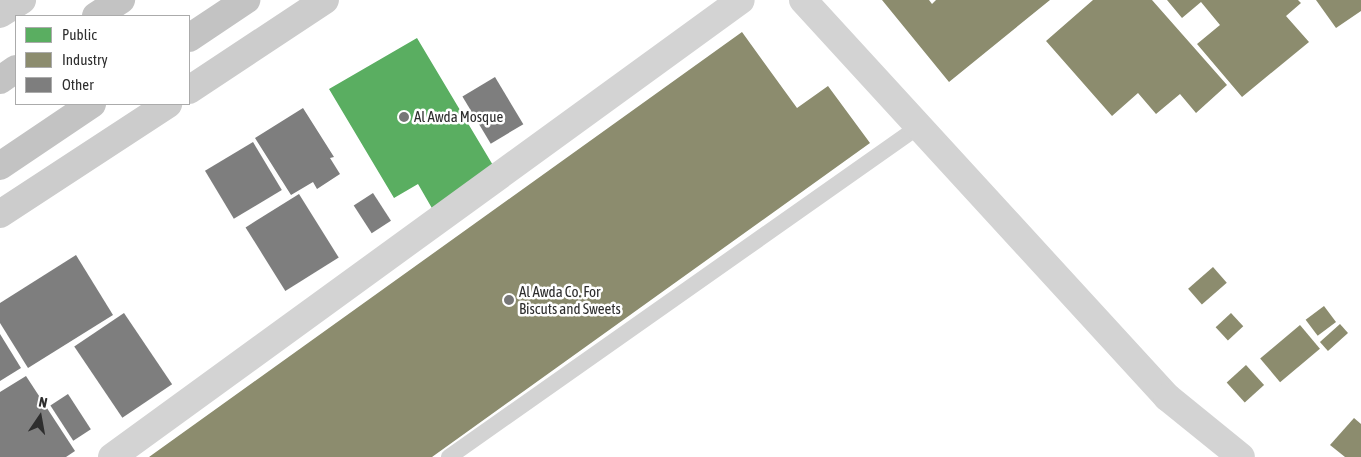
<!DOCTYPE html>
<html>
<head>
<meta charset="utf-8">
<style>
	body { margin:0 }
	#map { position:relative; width:1361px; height:457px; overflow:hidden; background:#fff; font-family:"Asap Condensed",sans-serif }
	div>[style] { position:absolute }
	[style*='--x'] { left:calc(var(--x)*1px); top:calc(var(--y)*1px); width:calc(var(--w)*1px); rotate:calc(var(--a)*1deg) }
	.public>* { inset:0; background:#5aae61 }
	.industry>* { inset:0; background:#8c8c6e; transform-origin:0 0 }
	.building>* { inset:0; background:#7e7e7e; transform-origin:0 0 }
	.service>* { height:16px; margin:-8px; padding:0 8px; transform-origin:8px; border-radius:8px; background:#d3d3d3 }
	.minor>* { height:28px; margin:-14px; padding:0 14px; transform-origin:14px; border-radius:14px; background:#d3d3d3 }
	.secondary>* { height:28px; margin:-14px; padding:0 14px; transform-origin:14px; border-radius:14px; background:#ccc }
	.trunk>* { height:28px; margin:-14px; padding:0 14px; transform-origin:14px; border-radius:14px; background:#c3c3c3 }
	.dots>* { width:14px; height:14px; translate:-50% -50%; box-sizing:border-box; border:2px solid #fff; border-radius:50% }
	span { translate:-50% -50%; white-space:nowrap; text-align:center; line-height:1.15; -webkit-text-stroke:5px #fff; paint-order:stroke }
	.poi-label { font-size:15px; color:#2e2e2e }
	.left { translate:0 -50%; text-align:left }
	.legend { position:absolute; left:15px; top:15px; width:175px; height:90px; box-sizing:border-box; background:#fff; border:1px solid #ababab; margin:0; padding:6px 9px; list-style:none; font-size:15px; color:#2e2e2e }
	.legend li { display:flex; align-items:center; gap:10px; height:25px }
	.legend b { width:25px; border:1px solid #ababab }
	.north { position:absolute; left:15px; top:392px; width:50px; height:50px; -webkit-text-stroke:4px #fff; paint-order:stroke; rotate:12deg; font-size:14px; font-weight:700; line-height:20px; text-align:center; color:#2e2e2e }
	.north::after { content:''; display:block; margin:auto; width:18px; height:22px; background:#2e2e2e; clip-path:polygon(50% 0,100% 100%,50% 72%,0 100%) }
</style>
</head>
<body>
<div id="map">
	<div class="public">
		<i style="clip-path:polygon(417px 38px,497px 172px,433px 210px,418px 184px,394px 198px,329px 89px)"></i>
	</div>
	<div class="industry">
		<i style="clip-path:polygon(882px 0,929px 0,932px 4px,936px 0,1050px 0,949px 82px)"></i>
		<i style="clip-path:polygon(1093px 0,1152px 0,1227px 85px,1196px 113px,1180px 94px,1156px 114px,1138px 93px,1112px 116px,1046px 41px)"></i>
		<i style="clip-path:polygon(1167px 0,1298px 0,1301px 3px,1286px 16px,1309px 42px,1242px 97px,1197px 44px,1220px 25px,1201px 2px,1182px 18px)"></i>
		<i style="clip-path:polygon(1316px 0,1361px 0,1361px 11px,1336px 28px)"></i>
		<i style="clip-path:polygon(742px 32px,797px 108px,828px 86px,870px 143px,432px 457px,149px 457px)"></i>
		<i style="left:1213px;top:267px;width:21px;height:33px;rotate:49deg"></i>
		<i style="left:1324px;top:306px;width:20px;height:23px;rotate:53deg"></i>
		<i style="left:1231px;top:313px;width:18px;height:21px;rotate:47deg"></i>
		<i style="left:1340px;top:324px;width:12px;height:27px;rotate:48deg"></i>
		<i style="left:1300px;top:325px;width:31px;height:52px;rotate:50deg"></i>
		<i style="left:1246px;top:365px;width:27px;height:26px;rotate:48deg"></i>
		<i style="clip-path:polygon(1354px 418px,1361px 424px,1361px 457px,1345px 457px,1330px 445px)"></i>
	</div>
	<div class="building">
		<i style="left:495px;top:77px;width:55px;height:38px;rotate:59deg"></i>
		<i style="clip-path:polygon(303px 108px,334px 157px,330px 158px,340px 174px,317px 189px,313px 182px,291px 195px,255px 138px)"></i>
		<i style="left:253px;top:142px;width:56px;height:56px;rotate:59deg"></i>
		<i style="left:373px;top:193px;width:33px;height:23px;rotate:57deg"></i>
		<i style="left:299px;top:194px;width:75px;height:63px;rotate:58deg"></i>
		<i style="clip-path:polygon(76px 255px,113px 315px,28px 368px,0 323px,0 303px)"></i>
		<i style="left:124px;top:313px;width:86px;height:60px;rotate:56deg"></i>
		<i style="clip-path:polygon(0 334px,21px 368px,0 381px)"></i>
		<i style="clip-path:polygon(26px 376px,75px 451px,66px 457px,0 457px,0 392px)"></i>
		<i style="left:68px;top:394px;width:42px;height:21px;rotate:57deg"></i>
	</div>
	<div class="service">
		<i style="--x:449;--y:457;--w:573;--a:-35.13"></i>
	</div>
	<div class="minor">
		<i style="--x:803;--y:0;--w:539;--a:47.48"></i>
		<i style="--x:1167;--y:397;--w:95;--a:39"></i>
		<i style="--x:112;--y:457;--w:777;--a:-36"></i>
	</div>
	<div class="secondary">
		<i style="--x:0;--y:14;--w:26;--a:-32"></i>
		<i style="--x:189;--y:90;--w:163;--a:-33.5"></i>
		<i style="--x:0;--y:214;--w:201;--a:-33.2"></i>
	</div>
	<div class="trunk">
		<i style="--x:96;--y:16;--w:30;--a:-33"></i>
		<i style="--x:189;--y:38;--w:69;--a:-33.7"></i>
		<i style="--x:0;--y:80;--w:19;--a:-35"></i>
		<i style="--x:0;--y:166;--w:111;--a:-34"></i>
	</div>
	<div class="dots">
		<i style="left:404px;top:117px;background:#777"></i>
		<i style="left:509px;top:300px;background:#777"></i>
	</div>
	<div class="poi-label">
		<span class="left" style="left:414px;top:117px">Al Awda Mosque</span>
		<span class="left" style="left:519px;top:300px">Al Awda Co. For<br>Biscuts and Sweets</span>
	</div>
	<ul class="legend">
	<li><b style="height:14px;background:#5aae61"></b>Public</li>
	<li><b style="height:14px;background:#8c8c6e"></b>Industry</li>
	<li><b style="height:14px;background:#7e7e7e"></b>Other</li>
	</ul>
	<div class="north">N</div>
</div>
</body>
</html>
